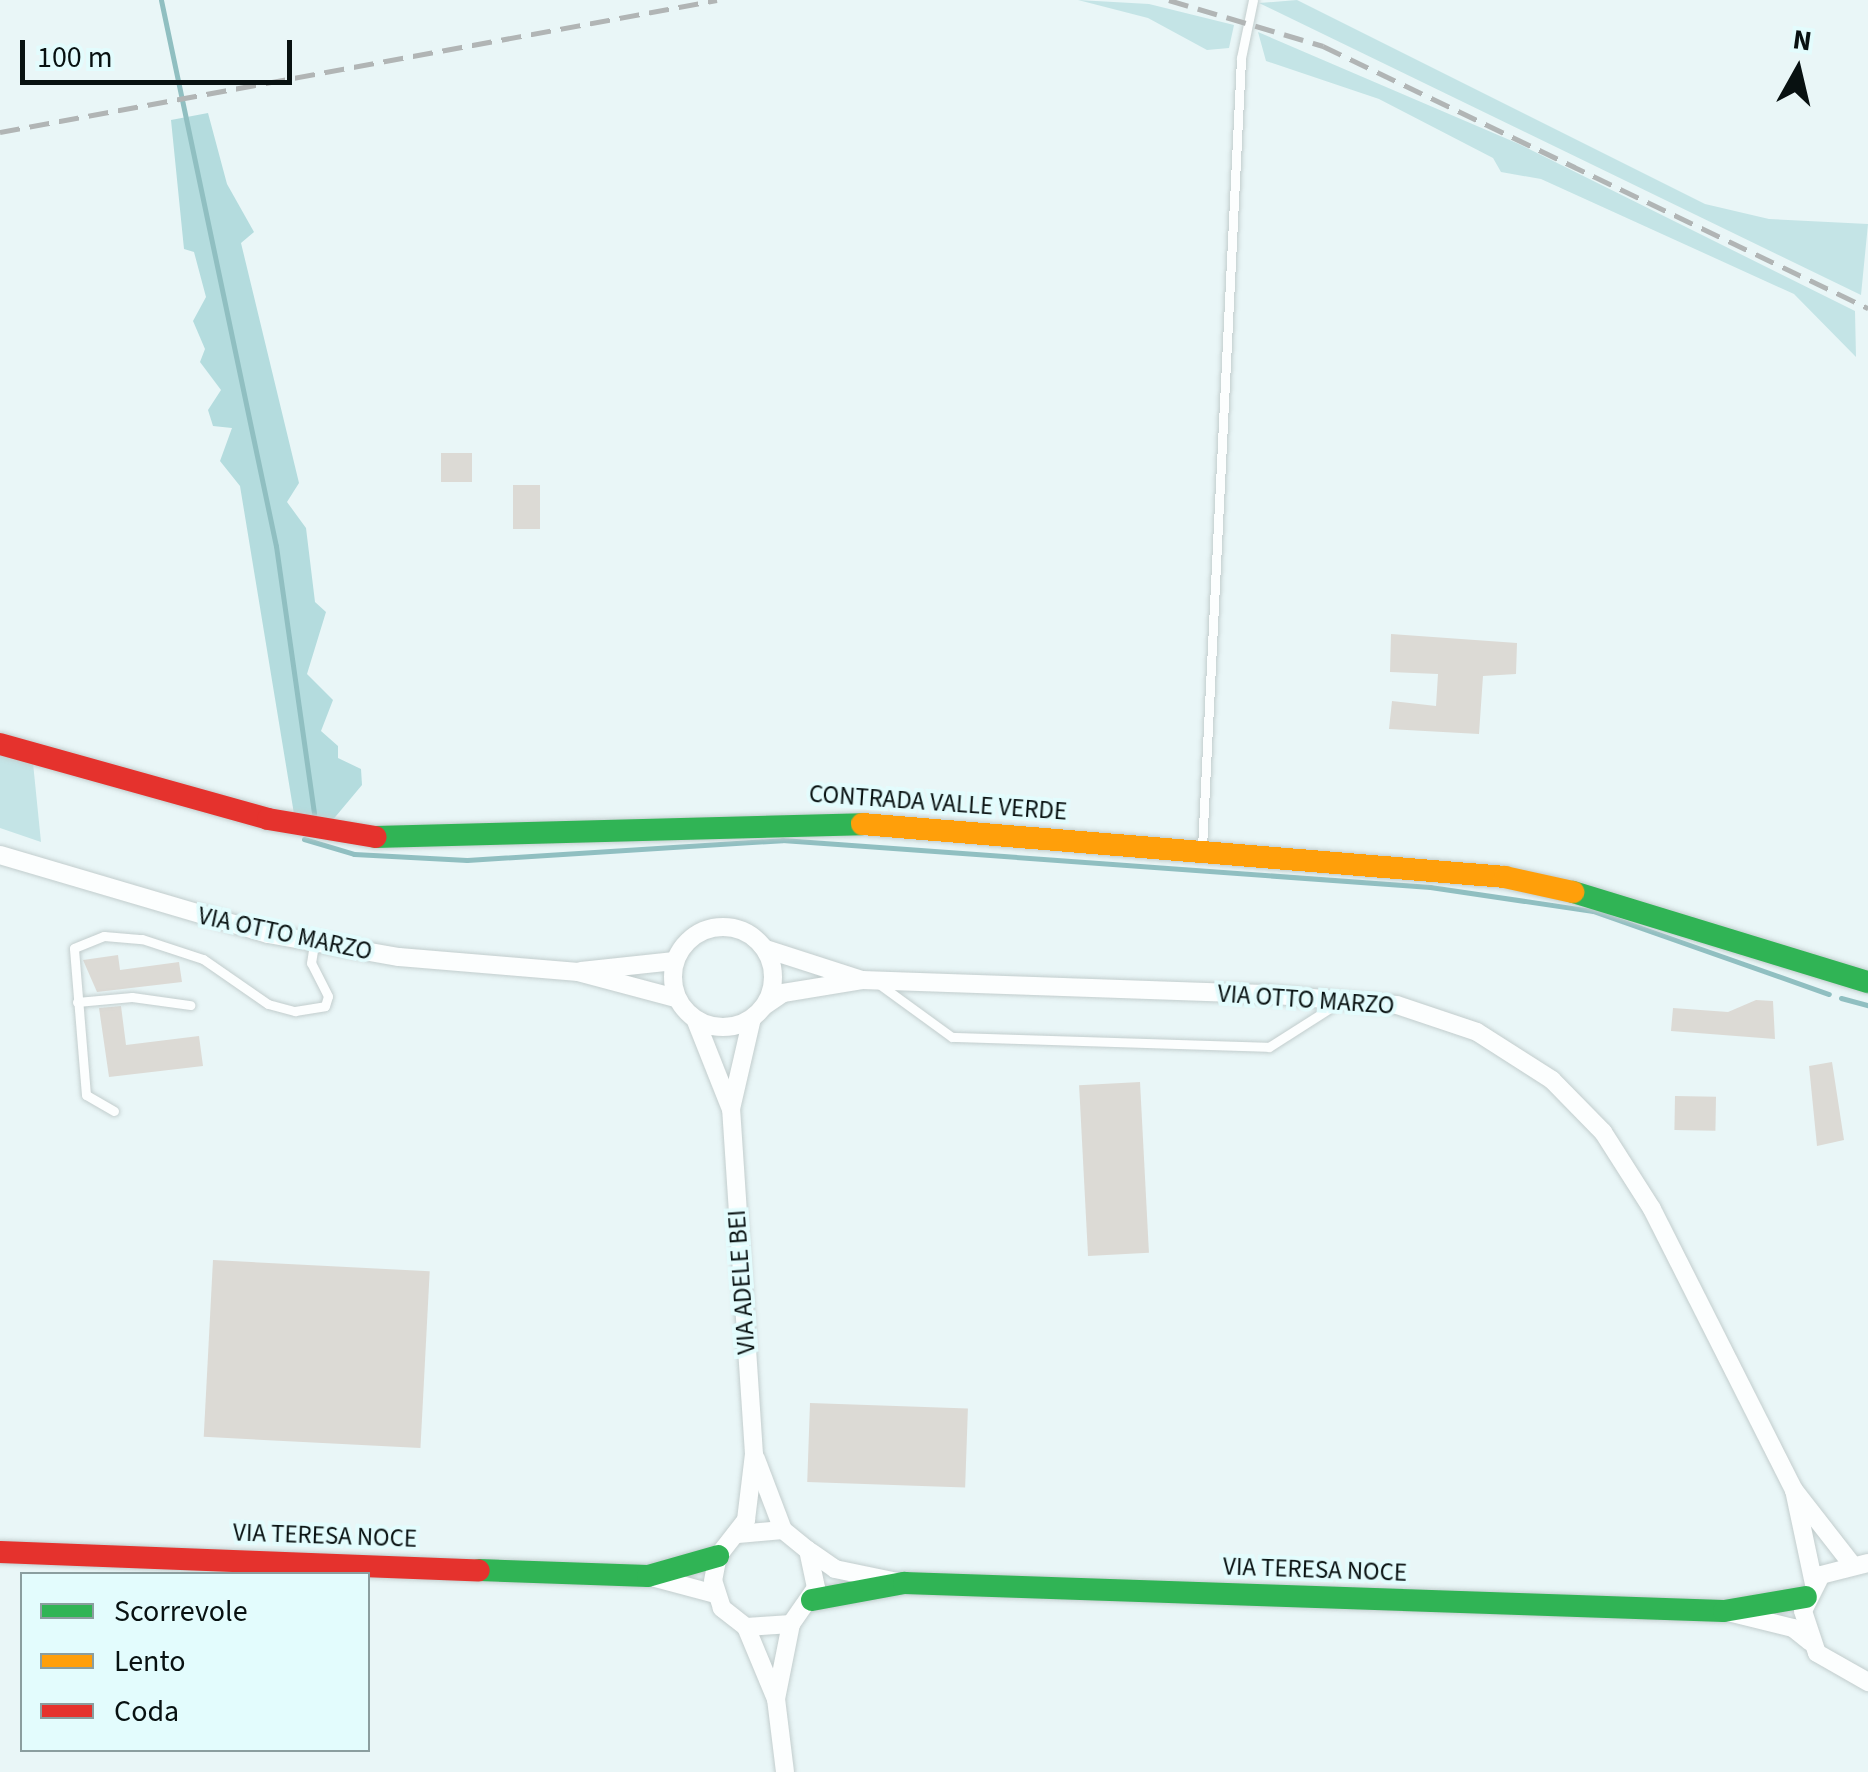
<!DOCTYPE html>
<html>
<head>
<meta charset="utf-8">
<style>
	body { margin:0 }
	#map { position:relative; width:1868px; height:1772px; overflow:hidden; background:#e9f6f7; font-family:"Source Sans 3",sans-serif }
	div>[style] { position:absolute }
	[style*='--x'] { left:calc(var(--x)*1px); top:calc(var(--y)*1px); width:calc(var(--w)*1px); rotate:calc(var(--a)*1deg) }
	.green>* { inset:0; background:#c4e4e6 }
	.forest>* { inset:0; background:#b4dcde }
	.stream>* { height:5px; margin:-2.5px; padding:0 2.5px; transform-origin:2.5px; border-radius:2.5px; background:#90bfc1 }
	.building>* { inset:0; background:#dcdad5; transform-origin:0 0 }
	.roads { filter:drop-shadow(0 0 2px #c2cdcd) drop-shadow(0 0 2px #c2cdcd) }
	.lane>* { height:9px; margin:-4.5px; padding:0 4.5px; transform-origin:4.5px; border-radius:4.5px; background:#fcfefe }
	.street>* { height:18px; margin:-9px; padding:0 9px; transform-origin:9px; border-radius:9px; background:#fcfefe }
	.street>.ring { margin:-9px; padding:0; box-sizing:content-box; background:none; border:18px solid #fcfefe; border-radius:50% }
	.fast>* { height:22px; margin:-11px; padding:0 11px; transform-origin:11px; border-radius:11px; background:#30b455 }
	.slow>* { height:22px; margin:-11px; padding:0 11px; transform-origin:11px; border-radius:11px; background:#ff9f0a }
	.jam>* { height:22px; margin:-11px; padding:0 11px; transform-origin:11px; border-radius:11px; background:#e5322d }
	.rail>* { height:5px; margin-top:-2.5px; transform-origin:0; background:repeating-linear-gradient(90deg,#b1b5b5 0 20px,transparent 0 30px) }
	span { translate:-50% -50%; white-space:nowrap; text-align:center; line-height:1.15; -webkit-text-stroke:8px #e3fcfd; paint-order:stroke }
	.street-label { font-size:25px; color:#081111 }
	.legend { position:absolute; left:20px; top:1572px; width:350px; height:180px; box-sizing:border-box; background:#e3fcfd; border:2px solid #8b9e9f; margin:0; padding:12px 18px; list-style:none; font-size:30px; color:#081111 }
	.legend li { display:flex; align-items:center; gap:20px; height:50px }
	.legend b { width:50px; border:2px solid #8b9e9f }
	.north { position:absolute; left:1748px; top:20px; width:100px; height:100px; -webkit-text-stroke:8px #e3fcfd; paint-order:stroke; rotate:8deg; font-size:28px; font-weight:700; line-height:40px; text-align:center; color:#081111 }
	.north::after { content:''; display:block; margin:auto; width:35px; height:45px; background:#081111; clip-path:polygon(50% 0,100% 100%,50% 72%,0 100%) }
	.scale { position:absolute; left:20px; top:40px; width:272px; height:45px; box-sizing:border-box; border:5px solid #081111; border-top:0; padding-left:12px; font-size:30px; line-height:35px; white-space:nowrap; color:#081111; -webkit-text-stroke:8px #e3fcfd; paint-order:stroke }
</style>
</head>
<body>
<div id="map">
	<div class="green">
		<i style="clip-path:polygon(1078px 0,1149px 4px,1234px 25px,1229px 48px,1207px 50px,1148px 18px)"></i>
		<i style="clip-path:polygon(1297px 0,1705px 204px,1769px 219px,1868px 224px,1861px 295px,1259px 3px)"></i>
		<i style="clip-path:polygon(1258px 32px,1519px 144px,1855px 311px,1856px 357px,1794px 294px,1541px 179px,1501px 172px,1493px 158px,1379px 99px,1266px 61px)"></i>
		<i style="clip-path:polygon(0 749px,33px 763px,41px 842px,0 828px)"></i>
	</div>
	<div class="forest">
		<i style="clip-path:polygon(208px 113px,227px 184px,254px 232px,241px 243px,299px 483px,287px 502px,306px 528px,315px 602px,326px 612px,307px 674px,333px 700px,321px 731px,338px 746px,338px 758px,361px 769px,362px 785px,331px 822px,294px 814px,240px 486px,220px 461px,232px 428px,213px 426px,208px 410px,221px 390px,200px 362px,205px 349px,193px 321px,206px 297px,194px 252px,184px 249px,171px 120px)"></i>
	</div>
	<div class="stream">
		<i style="--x:161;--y:0;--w:558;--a:78.11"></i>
		<i style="--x:276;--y:546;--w:271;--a:81.9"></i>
		<i style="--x:304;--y:839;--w:52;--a:16.7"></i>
		<i style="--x:354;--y:854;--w:113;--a:3"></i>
		<i style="--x:467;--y:860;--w:316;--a:-3.6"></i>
		<i style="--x:782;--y:840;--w:650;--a:4.15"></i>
		<i style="--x:1430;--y:887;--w:165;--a:8.4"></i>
		<i style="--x:1593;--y:911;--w:250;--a:19.4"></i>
		<i style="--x:1841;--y:998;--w:28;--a:15"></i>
	</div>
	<div class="building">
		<i style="left:441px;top:453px;width:31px;height:29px"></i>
		<i style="left:513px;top:485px;width:27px;height:44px"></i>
		<i style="clip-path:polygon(1391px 634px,1517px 643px,1516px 674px,1483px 676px,1479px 734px,1389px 729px,1392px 701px,1436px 706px,1438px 674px,1390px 672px)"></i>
		<i style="clip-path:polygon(118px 955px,120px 970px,179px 962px,182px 982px,97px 992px,83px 960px)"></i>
		<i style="clip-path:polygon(1756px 1000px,1773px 1001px,1775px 1039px,1671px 1031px,1673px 1008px,1728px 1012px)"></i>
		<i style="clip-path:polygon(121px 1006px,126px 1045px,199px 1036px,203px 1066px,109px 1077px,99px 1008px)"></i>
		<i style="clip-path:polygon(1832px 1062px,1844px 1140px,1817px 1146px,1809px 1066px)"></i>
		<i style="left:1140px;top:1082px;width:171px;height:61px;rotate:87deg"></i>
		<i style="left:1675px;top:1096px;width:41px;height:34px;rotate:1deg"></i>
		<i style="left:213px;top:1260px;width:217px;height:177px;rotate:3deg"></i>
		<i style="left:810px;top:1403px;width:158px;height:79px;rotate:2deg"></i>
	</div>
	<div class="roads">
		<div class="lane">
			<i style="--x:1202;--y:848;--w:791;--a:-87.17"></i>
			<i style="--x:1241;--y:58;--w:59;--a:-78.3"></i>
			<i style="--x:879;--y:984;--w:90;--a:36"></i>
			<i style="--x:952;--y:1037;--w:317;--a:1.8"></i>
			<i style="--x:1269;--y:1047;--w:82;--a:-32.5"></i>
			<i style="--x:77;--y:1002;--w:55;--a:-5.2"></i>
			<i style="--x:132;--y:997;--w:59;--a:7.9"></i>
			<i style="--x:114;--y:1111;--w:32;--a:-150"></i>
			<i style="--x:86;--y:1095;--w:147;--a:-94.7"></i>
			<i style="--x:74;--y:948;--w:32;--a:-22"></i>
			<i style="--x:104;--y:936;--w:38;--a:5"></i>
			<i style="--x:142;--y:939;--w:64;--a:18.2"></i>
			<i style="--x:203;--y:959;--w:79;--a:34.7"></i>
			<i style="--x:268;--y:1004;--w:28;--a:15"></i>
			<i style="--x:295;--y:1011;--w:30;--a:-9"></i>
			<i style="--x:325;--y:1006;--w:10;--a:-73"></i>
			<i style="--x:328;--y:996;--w:37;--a:-117"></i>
			<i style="--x:311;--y:963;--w:19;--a:-81"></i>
		</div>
		<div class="street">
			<i style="--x:0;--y:855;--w:279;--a:16.4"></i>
			<i style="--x:268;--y:934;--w:133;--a:10"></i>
			<i style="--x:399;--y:957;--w:180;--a:4.8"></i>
			<i style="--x:578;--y:972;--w:101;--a:14.9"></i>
			<i class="ring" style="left:673px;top:927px;width:82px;height:82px"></i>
			<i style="--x:766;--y:949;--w:101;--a:17.9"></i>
			<i style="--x:581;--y:971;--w:94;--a:-6.1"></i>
			<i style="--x:764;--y:1006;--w:23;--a:-34"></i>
			<i style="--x:783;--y:993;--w:80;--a:-9.3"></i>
			<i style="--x:862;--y:980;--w:402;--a:2"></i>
			<i style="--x:1264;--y:994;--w:133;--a:4.7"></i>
			<i style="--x:1397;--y:1005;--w:84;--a:18.6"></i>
			<i style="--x:1477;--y:1032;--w:89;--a:32.6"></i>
			<i style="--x:1552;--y:1080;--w:73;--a:45.6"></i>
			<i style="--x:1603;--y:1132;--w:91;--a:57.5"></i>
			<i style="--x:1652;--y:1209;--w:315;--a:63.2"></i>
			<i style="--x:1794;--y:1490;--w:91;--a:52.1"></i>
			<i style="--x:696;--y:1021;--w:92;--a:68.4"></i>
			<i style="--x:756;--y:1459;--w:76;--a:69.2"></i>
			<i style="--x:1794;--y:1490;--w:96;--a:78"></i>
			<i style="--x:738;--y:1534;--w:45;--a:-5.1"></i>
			<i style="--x:783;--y:1530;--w:32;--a:39"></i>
			<i style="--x:808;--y:1550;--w:39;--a:78"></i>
			<i style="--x:816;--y:1588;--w:44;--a:124.8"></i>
			<i style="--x:791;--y:1624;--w:45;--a:176.2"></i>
			<i style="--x:746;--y:1627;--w:31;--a:-142"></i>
			<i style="--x:722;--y:1608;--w:28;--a:-108"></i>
			<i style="--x:713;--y:1581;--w:25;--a:-79"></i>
			<i style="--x:718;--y:1556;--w:46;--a:-52.1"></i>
			<i style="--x:746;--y:1520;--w:66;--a:-83.1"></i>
			<i style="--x:754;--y:1454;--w:346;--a:-93.8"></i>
			<i style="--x:731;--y:1109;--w:93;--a:-77"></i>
			<i style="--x:811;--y:1552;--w:29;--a:35"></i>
			<i style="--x:835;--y:1569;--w:64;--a:11.7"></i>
			<i style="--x:1868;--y:1563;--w:49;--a:165.7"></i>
			<i style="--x:1821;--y:1575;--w:40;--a:116.6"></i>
			<i style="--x:1803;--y:1611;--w:44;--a:71.6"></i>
			<i style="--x:1817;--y:1653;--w:59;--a:29.6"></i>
			<i style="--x:648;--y:1576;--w:69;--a:15"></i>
			<i style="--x:1724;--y:1611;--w:71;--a:13.8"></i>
			<i style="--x:1793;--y:1628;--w:22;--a:39"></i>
			<i style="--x:746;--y:1627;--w:78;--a:67.4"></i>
			<i style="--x:785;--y:1772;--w:74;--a:-97"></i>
			<i style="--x:776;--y:1699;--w:76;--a:-78.7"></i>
		</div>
		<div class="fast">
			<i style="--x:375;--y:837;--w:487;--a:-1.5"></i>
			<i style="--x:1573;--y:892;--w:308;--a:17"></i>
			<i style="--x:479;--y:1570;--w:169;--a:2"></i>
			<i style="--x:648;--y:1576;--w:73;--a:-15.9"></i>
			<i style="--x:812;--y:1600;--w:94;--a:-10.5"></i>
			<i style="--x:904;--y:1583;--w:820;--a:1.96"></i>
			<i style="--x:1724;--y:1611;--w:83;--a:-9.7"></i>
		</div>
		<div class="slow">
			<i style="--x:862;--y:824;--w:645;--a:4.71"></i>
			<i style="--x:1505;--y:877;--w:70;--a:12.4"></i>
		</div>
		<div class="jam">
			<i style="--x:0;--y:744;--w:278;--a:15.6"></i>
			<i style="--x:268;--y:819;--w:109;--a:9.5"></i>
			<i style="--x:0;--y:1552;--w:479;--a:2.2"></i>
		</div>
	</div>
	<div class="rail">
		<i style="--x:1169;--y:0;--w:161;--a:16.6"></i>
		<i style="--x:1323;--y:46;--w:605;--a:25.68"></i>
		<i style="--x:0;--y:132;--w:729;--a:-10.43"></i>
	</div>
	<div class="street-label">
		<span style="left:938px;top:803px;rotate:4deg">CONTRADA VALLE VERDE</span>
		<span style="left:285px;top:934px;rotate:12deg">VIA OTTO MARZO</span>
		<span style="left:1306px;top:1000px;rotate:4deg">VIA OTTO MARZO</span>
		<span style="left:742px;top:1282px;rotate:-94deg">VIA ADELE BEI</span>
		<span style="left:325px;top:1536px;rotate:2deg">VIA TERESA NOCE</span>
		<span style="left:1315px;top:1570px;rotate:2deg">VIA TERESA NOCE</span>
	</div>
	<ul class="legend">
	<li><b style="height:12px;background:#30b455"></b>Scorrevole</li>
	<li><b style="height:12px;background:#ff9f0a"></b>Lento</li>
	<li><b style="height:12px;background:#e5322d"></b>Coda</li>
	</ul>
	<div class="north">N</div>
	<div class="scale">100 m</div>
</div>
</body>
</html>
